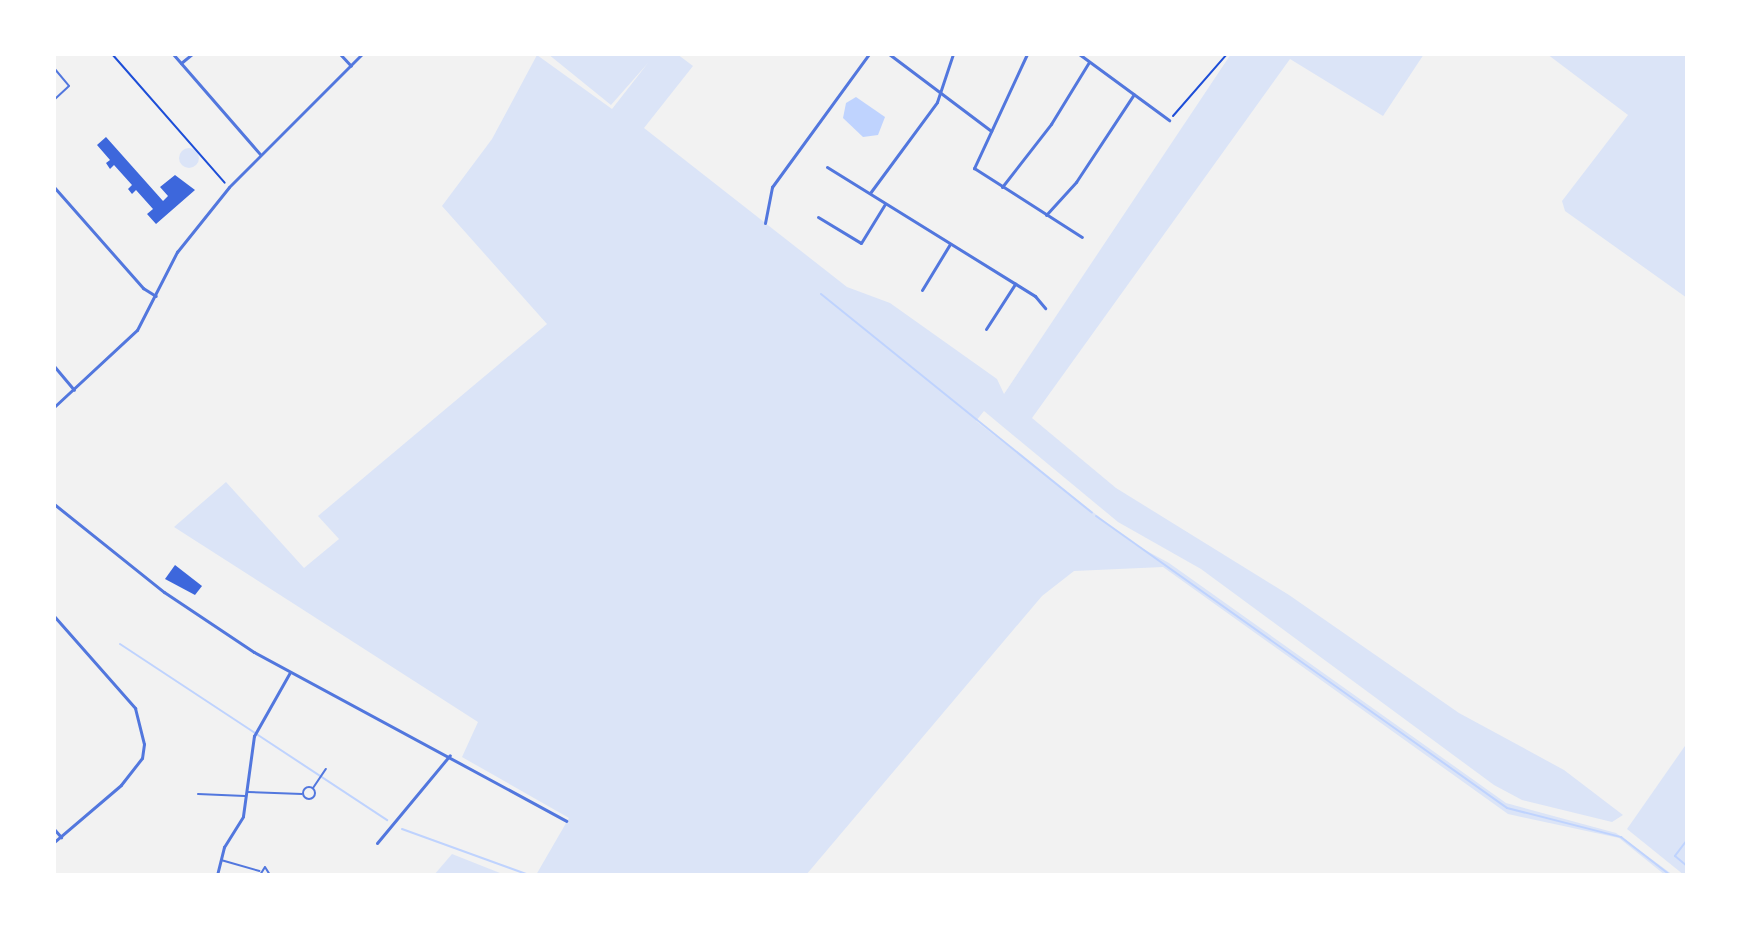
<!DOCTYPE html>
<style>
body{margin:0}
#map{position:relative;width:1741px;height:929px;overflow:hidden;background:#f2f2f2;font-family:Rubik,sans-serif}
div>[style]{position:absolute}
.green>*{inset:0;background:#dbe4f7}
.round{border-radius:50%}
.water>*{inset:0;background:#bfd3fe}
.stream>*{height:2px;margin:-1px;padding:0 1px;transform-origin:1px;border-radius:1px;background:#bfd3fe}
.building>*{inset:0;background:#3d67dc}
.path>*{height:2px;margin:-1px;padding:0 1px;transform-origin:1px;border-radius:1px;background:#1d4ed8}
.service>*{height:2px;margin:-1px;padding:0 1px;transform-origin:1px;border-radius:1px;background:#5277de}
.service>.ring{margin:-1px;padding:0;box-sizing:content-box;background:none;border:2px solid #5277de;border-radius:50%}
.minor>*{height:3px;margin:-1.5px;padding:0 1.5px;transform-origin:1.5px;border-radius:1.5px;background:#5277de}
span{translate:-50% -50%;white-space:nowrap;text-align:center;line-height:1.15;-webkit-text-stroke:6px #fff;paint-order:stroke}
.frame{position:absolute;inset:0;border:56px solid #fff;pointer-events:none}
</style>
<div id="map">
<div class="green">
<i style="clip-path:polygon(548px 54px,677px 54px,693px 66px,644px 128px,847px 287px,890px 303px,997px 379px,1004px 394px,1231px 54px,1424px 54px,1383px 116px,1290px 59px,1032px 418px,1116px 488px,1289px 595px,1459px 713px,1564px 770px,1623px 815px,1612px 822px,1522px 800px,1494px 785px,1201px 569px,1118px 522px,984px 411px,976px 421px,1134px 544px,1169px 563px,1506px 803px,1616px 833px,1673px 875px,1665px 875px,1619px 838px,1508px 814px,1163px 567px,1074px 571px,1042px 596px,806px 875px,536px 875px,569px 818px,462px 757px,478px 722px,174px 527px,226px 482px,304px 568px,339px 539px,318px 516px,547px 324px,442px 206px,492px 139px,537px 55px,612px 109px,648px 63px,611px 105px)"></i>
<i style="clip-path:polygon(1547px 54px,1687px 54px,1687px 298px,1565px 211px,1562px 201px,1628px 115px)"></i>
<i class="round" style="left:179px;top:148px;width:20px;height:20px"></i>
<i style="clip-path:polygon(1687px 743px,1687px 875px,1684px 875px,1627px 829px)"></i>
<i style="clip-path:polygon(452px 854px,505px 875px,434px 875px)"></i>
</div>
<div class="water">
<i style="clip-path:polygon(856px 97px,885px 117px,878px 135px,863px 137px,843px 118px,846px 103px)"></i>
</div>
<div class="stream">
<i style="left:821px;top:294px;width:348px;rotate:38.9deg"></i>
<i style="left:1096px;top:516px;width:504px;rotate:35.39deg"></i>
<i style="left:1507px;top:808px;width:118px;rotate:14.3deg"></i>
<i style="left:1621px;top:837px;width:62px;rotate:37.8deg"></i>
<i style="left:120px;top:644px;width:320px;rotate:33.4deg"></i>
<i style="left:402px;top:829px;width:135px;rotate:19.9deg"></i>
<i style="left:1687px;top:840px;width:20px;rotate:127deg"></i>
<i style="left:1675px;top:856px;width:16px;rotate:40deg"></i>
</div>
<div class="building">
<i style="clip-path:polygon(106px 137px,163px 201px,168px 196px,160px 187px,175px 175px,195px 190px,156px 224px,147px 214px,153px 209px,136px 190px,132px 194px,128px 189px,132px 185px,114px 165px,110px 169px,106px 163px,110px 160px,97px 145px)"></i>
<i style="clip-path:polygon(175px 565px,202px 586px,195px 595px,165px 579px)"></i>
</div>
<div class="path">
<i style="left:112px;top:54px;width:171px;rotate:48.8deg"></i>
<i style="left:1173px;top:116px;width:82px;rotate:-48.9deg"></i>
</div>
<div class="service">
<i style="left:54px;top:68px;width:23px;rotate:50deg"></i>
<i style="left:69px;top:86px;width:21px;rotate:137deg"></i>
<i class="ring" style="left:303px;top:787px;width:10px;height:10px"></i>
<i style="left:313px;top:788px;width:23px;rotate:-56deg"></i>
<i style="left:248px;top:792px;width:54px;rotate:2.1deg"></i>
<i style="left:198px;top:794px;width:47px;rotate:2.4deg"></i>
<i style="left:221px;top:860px;width:40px;rotate:16deg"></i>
<i style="left:260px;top:875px;width:9px;rotate:-58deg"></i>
<i style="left:265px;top:867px;width:9px;rotate:58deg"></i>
</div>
<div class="minor">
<i style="left:173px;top:54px;width:133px;rotate:49deg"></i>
<i style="left:340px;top:54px;width:16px;rotate:47deg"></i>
<i style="left:889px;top:54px;width:128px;rotate:37deg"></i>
<i style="left:1027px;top:54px;width:126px;rotate:114.9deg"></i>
<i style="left:974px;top:168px;width:128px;rotate:32.6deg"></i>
<i style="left:1079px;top:54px;width:112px;rotate:36.3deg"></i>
<i style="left:181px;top:63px;width:14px;rotate:-39deg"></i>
<i style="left:827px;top:167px;width:245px;rotate:31.8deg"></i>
<i style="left:1035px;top:296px;width:16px;rotate:50deg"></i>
<i style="left:54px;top:187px;width:135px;rotate:48.6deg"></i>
<i style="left:143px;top:288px;width:15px;rotate:32deg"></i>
<i style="left:1002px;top:187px;width:80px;rotate:-52.1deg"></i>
<i style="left:1051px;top:124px;width:73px;rotate:-58.5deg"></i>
<i style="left:870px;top:193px;width:113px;rotate:-53.6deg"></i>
<i style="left:937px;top:102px;width:51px;rotate:-71.6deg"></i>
<i style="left:1046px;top:215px;width:45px;rotate:-47.7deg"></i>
<i style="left:1076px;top:182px;width:105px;rotate:-56.6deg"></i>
<i style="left:818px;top:217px;width:50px;rotate:31.2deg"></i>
<i style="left:861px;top:243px;width:46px;rotate:-58.4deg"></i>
<i style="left:765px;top:223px;width:37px;rotate:-79deg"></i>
<i style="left:772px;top:187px;width:165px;rotate:-53.9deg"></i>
<i style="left:922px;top:290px;width:54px;rotate:-58.7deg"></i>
<i style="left:986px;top:329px;width:54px;rotate:-57.2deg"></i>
<i style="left:54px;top:366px;width:31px;rotate:50deg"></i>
<i style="left:54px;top:407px;width:113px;rotate:-42.9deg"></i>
<i style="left:137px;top:330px;width:88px;rotate:-62.9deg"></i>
<i style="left:177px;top:252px;width:83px;rotate:-51.3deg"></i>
<i style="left:229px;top:187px;width:188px;rotate:-45deg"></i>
<i style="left:54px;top:504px;width:141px;rotate:38.7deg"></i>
<i style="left:164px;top:592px;width:108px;rotate:33.7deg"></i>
<i style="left:254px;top:652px;width:355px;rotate:28.4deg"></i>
<i style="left:54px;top:616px;width:123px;rotate:48.6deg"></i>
<i style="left:135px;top:708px;width:37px;rotate:76deg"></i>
<i style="left:144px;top:744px;width:14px;rotate:98deg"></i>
<i style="left:142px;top:758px;width:34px;rotate:128deg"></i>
<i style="left:121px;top:785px;width:88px;rotate:139.6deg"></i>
<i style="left:54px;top:829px;width:11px;rotate:49deg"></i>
<i style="left:377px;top:843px;width:114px;rotate:-50.3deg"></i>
<i style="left:217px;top:875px;width:29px;rotate:-76deg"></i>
<i style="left:224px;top:847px;width:36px;rotate:-58deg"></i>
<i style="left:243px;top:816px;width:81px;rotate:-82.2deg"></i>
<i style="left:254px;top:736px;width:73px;rotate:-60.6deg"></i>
</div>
<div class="frame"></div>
</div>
